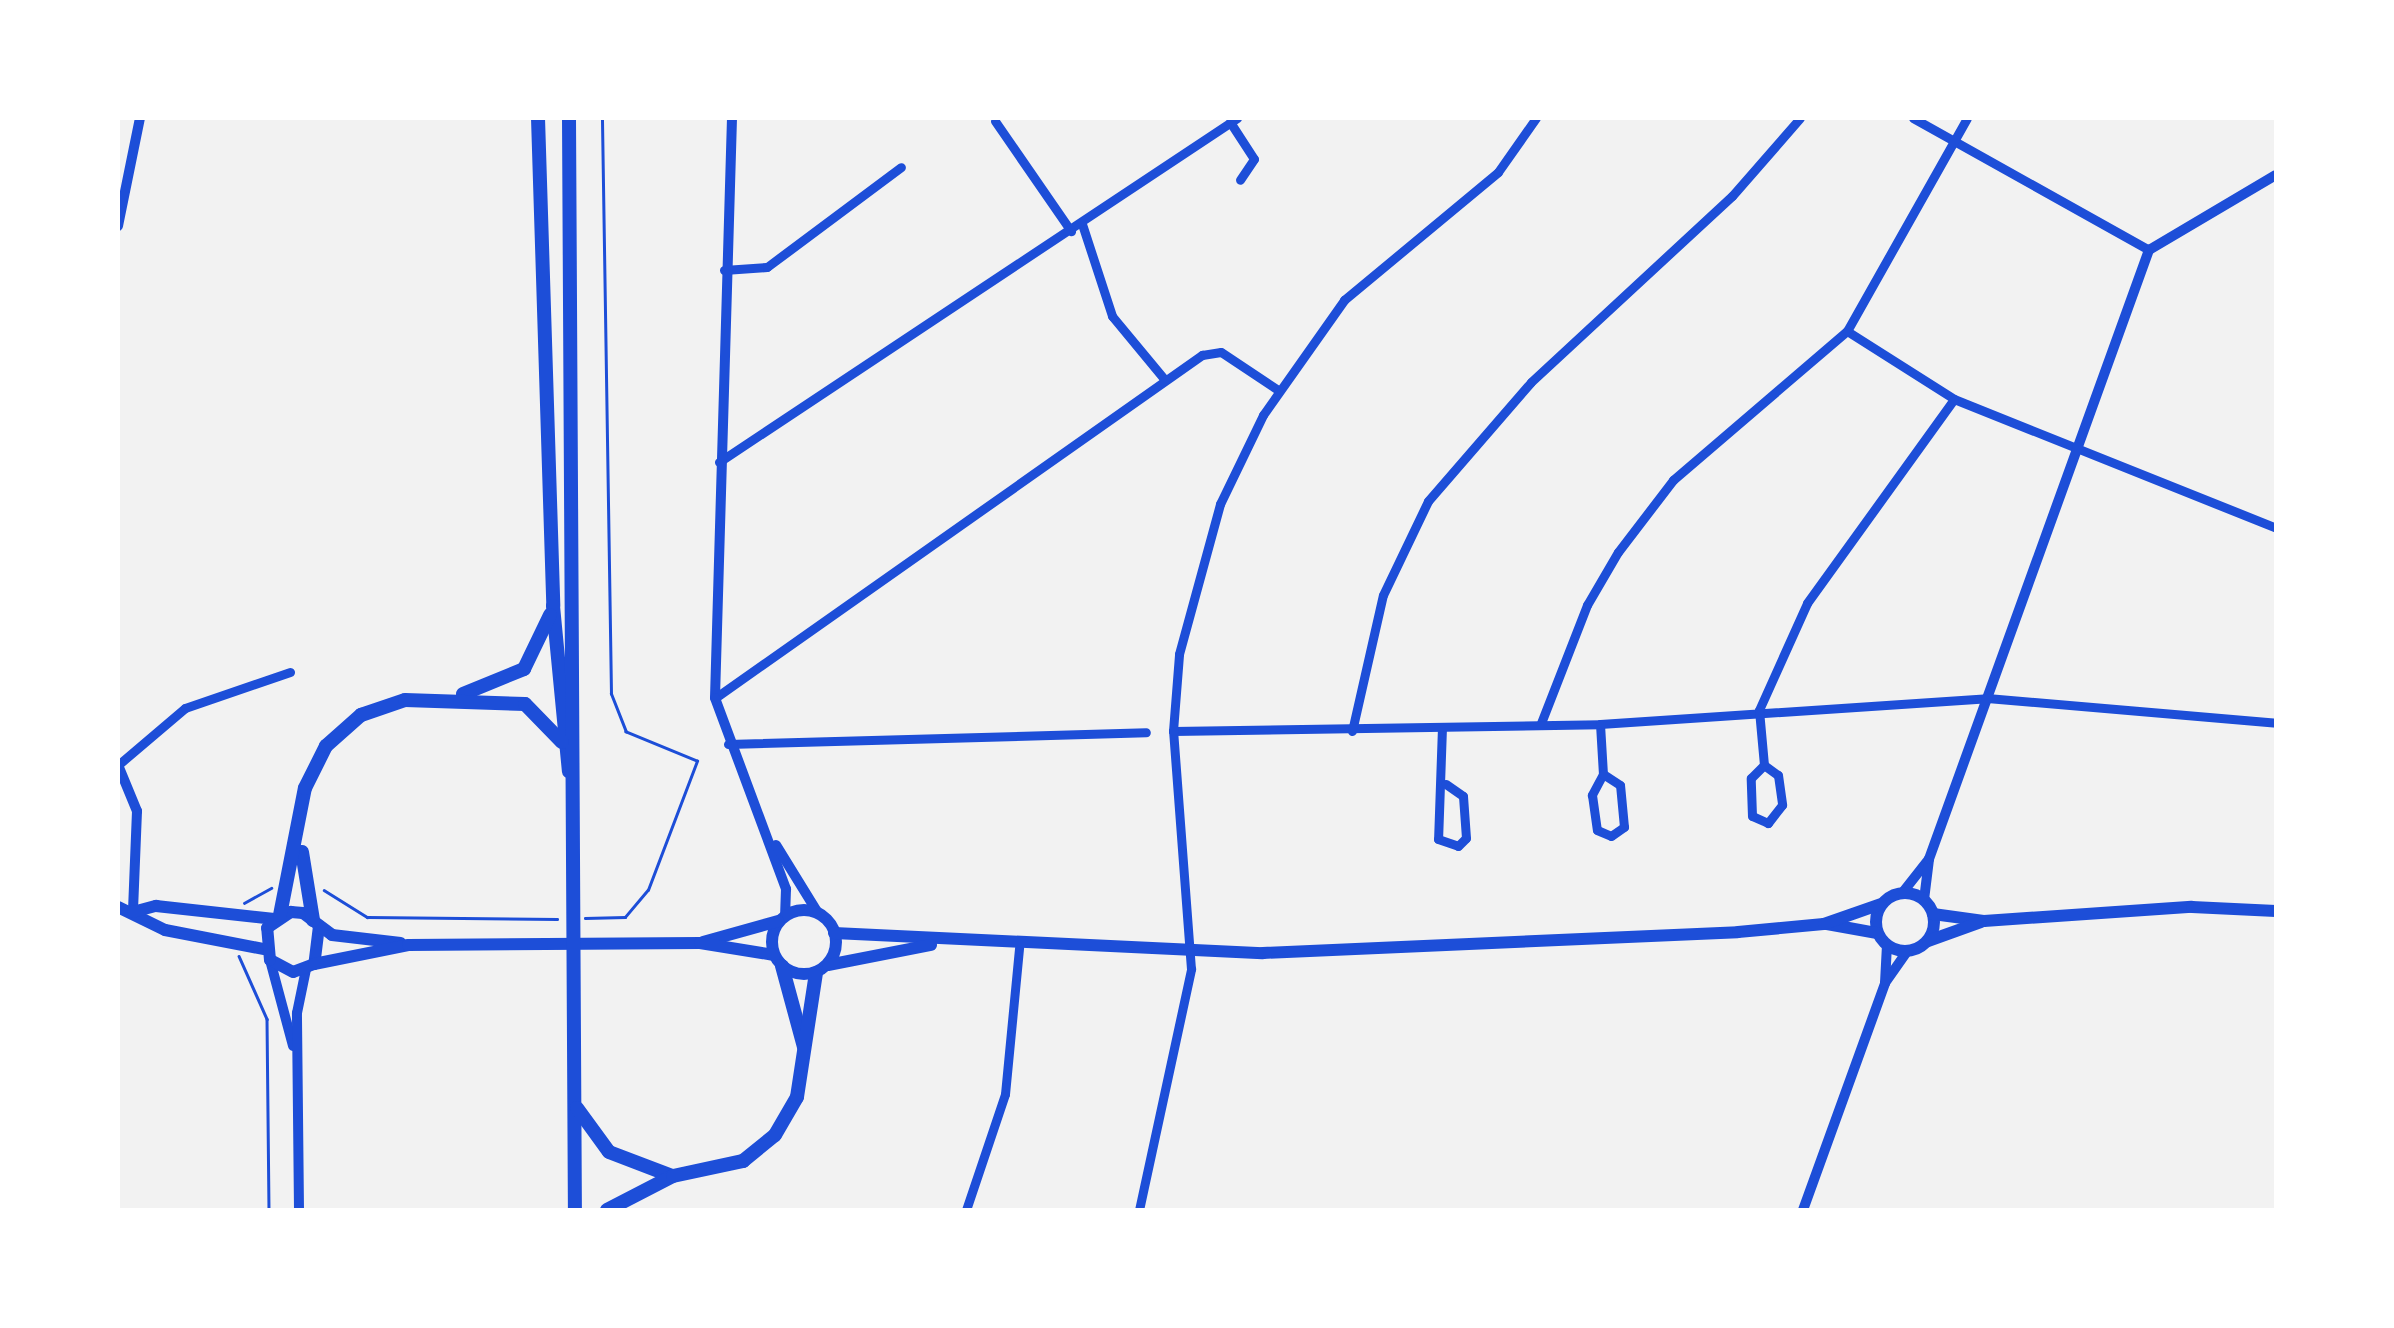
<!DOCTYPE html>
<style>
body{margin:0}
#map{position:relative;width:2394px;height:1328px;overflow:hidden;background:#f2f2f2;font-family:"Alegreya Sans",sans-serif}
div>[style]{position:absolute}
.path>*{height:2.5px;margin:-1.25px;padding:0 1.25px;transform-origin:1.25px;border-radius:1.25px;background:#1d4ed8}
.minor>*{height:9px;margin:-4.5px;padding:0 4.5px;transform-origin:4.5px;border-radius:4.5px;background:#1d4ed8}
.tertiary>*{height:10px;margin:-5px;padding:0 5px;transform-origin:5px;border-radius:5px;background:#1d4ed8}
.secondary>*{height:12px;margin:-6px;padding:0 6px;transform-origin:6px;border-radius:6px;background:#1d4ed8}
.secondary>.ring{margin:-6px;padding:0;box-sizing:content-box;background:none;border:12px solid #1d4ed8;border-radius:50%}
.trunk>*{height:14px;margin:-7px;padding:0 7px;transform-origin:7px;border-radius:7px;background:#1d4ed8}
span{translate:-50% -50%;white-space:nowrap;text-align:center;line-height:1.15;-webkit-text-stroke:8px #fff;paint-order:stroke}
.frame{position:absolute;inset:0;border:120px solid #fff;pointer-events:none}
</style>
<div id="map">
<div class="path">
<i style="left:324px;top:890px;width:51px;rotate:32.1deg"></i>
<i style="left:367px;top:917px;width:190px;rotate:0.6deg"></i>
<i style="left:244px;top:903px;width:31px;rotate:-29deg"></i>
<i style="left:585px;top:918px;width:40px;rotate:-1.4deg"></i>
<i style="left:625px;top:917px;width:35px;rotate:-50deg"></i>
<i style="left:648px;top:890px;width:138px;rotate:-69.2deg"></i>
<i style="left:697px;top:761px;width:77px;rotate:-157.8deg"></i>
<i style="left:626px;top:732px;width:41px;rotate:-111.5deg"></i>
<i style="left:611px;top:694px;width:576px;rotate:-90.9deg"></i>
<i style="left:239px;top:956px;width:69px;rotate:66deg"></i>
<i style="left:267px;top:1019px;width:191px;rotate:89.4deg"></i>
</div>
<div class="minor">
<i style="left:1913px;top:118px;width:270px;rotate:29.2deg"></i>
<i style="left:995px;top:121px;width:134px;rotate:55.4deg"></i>
<i style="left:1230px;top:122px;width:44px;rotate:57deg"></i>
<i style="left:1254px;top:159px;width:25px;rotate:124deg"></i>
<i style="left:1082px;top:224px;width:97px;rotate:71.9deg"></i>
<i style="left:1112px;top:316px;width:83px;rotate:50.4deg"></i>
<i style="left:724px;top:270px;width:43px;rotate:-4deg"></i>
<i style="left:767px;top:267px;width:167px;rotate:-36.7deg"></i>
<i style="left:1847px;top:331px;width:127px;rotate:32.4deg"></i>
<i style="left:1954px;top:399px;width:347px;rotate:21.8deg"></i>
<i style="left:719px;top:462px;width:622px;rotate:-33.59deg"></i>
<i style="left:715px;top:698px;width:596px;rotate:-35.16deg"></i>
<i style="left:1202px;top:355px;width:19px;rotate:-9deg"></i>
<i style="left:1221px;top:352px;width:69px;rotate:33.7deg"></i>
<i style="left:1541px;top:723px;width:127px;rotate:-68.7deg"></i>
<i style="left:1587px;top:605px;width:61px;rotate:-59.7deg"></i>
<i style="left:1618px;top:552px;width:91px;rotate:-52.6deg"></i>
<i style="left:1673px;top:480px;width:229px;rotate:-40.6deg"></i>
<i style="left:1847px;top:331px;width:244px;rotate:-60.6deg"></i>
<i style="left:1600px;top:724px;width:50px;rotate:86.6deg"></i>
<i style="left:1603px;top:774px;width:24px;rotate:118deg"></i>
<i style="left:1592px;top:795px;width:35px;rotate:82deg"></i>
<i style="left:1597px;top:830px;width:15px;rotate:23deg"></i>
<i style="left:1611px;top:836px;width:16px;rotate:-35deg"></i>
<i style="left:1624px;top:827px;width:42px;rotate:-95.4deg"></i>
<i style="left:1620px;top:785px;width:20px;rotate:-147deg"></i>
<i style="left:1442px;top:727px;width:112px;rotate:92deg"></i>
<i style="left:1438px;top:839px;width:21px;rotate:19deg"></i>
<i style="left:1458px;top:846px;width:11px;rotate:-45deg"></i>
<i style="left:1466px;top:838px;width:42px;rotate:-94.1deg"></i>
<i style="left:1463px;top:796px;width:21px;rotate:-145deg"></i>
<i style="left:1173px;top:731px;width:427px;rotate:-0.9deg"></i>
<i style="left:1600px;top:724px;width:388px;rotate:-3.8deg"></i>
<i style="left:1987px;top:698px;width:290px;rotate:4.9deg"></i>
<i style="left:1352px;top:731px;width:139px;rotate:-77.2deg"></i>
<i style="left:1383px;top:595px;width:104px;rotate:-64.4deg"></i>
<i style="left:1428px;top:501px;width:157px;rotate:-49.1deg"></i>
<i style="left:1531px;top:382px;width:274px;rotate:-42.8deg"></i>
<i style="left:1732px;top:196px;width:103px;rotate:-48.9deg"></i>
<i style="left:728px;top:744px;width:418px;rotate:-1.6deg"></i>
<i style="left:118px;top:765px;width:88px;rotate:-40.4deg"></i>
<i style="left:185px;top:708px;width:111px;rotate:-18.9deg"></i>
<i style="left:1764px;top:765px;width:17px;rotate:36deg"></i>
<i style="left:1778px;top:775px;width:30px;rotate:82deg"></i>
<i style="left:1782px;top:805px;width:23px;rotate:128deg"></i>
<i style="left:1768px;top:823px;width:17px;rotate:-156deg"></i>
<i style="left:1752px;top:816px;width:38px;rotate:-92deg"></i>
<i style="left:1751px;top:778px;width:18px;rotate:-45deg"></i>
<i style="left:1764px;top:765px;width:55px;rotate:-95.2deg"></i>
<i style="left:1759px;top:710px;width:117px;rotate:-65.8deg"></i>
<i style="left:1807px;top:603px;width:251px;rotate:-54.2deg"></i>
<i style="left:966px;top:1210px;width:122px;rotate:-71.4deg"></i>
<i style="left:1005px;top:1094px;width:147px;rotate:-84.5deg"></i>
<i style="left:1139px;top:1210px;width:247px;rotate:-77.8deg"></i>
<i style="left:1191px;top:969px;width:239px;rotate:-94.3deg"></i>
<i style="left:1173px;top:731px;width:77px;rotate:-85.5deg"></i>
<i style="left:1179px;top:654px;width:156px;rotate:-74.7deg"></i>
<i style="left:1220px;top:504px;width:99px;rotate:-64.2deg"></i>
<i style="left:1263px;top:415px;width:141px;rotate:-54.8deg"></i>
<i style="left:1344px;top:300px;width:200px;rotate:-39.7deg"></i>
<i style="left:1498px;top:172px;width:66px;rotate:-54.9deg"></i>
</div>
<div class="tertiary">
<i style="left:732px;top:118px;width:580px;rotate:91.68deg"></i>
<i style="left:715px;top:698px;width:204px;rotate:69.6deg"></i>
<i style="left:786px;top:889px;width:25px;rotate:92deg"></i>
<i style="left:118px;top:226px;width:110px;rotate:-78.5deg"></i>
<i style="left:118px;top:765px;width:50px;rotate:67.6deg"></i>
<i style="left:137px;top:811px;width:101px;rotate:92.3deg"></i>
<i style="left:776px;top:845px;width:80px;rotate:58.3deg"></i>
<i style="left:1903px;top:892px;width:42px;rotate:-51.8deg"></i>
<i style="left:1924px;top:900px;width:41px;rotate:-83deg"></i>
<i style="left:1929px;top:859px;width:648px;rotate:-70.14deg"></i>
<i style="left:2149px;top:250px;width:147px;rotate:-30.6deg"></i>
<i style="left:270px;top:960px;width:89px;rotate:75deg"></i>
<i style="left:1885px;top:983px;width:38px;rotate:-55deg"></i>
<i style="left:299px;top:1210px;width:197px;rotate:-90.6deg"></i>
<i style="left:297px;top:1013px;width:45px;rotate:-78.4deg"></i>
<i style="left:1803px;top:1210px;width:241px;rotate:-70.1deg"></i>
<i style="left:1885px;top:983px;width:37px;rotate:-87deg"></i>
</div>
<div class="secondary">
<i class="ring" style="left:1876px;top:893px;width:46px;height:46px"></i>
<i style="left:118px;top:907px;width:52px;rotate:26.1deg"></i>
<i style="left:165px;top:930px;width:101px;rotate:10.9deg"></i>
<i class="ring" style="left:772px;top:910px;width:52px;height:52px"></i>
<i style="left:133px;top:912px;width:24px;rotate:-15deg"></i>
<i style="left:156px;top:906px;width:119px;rotate:6.3deg"></i>
<i style="left:1933px;top:914px;width:51px;rotate:7.8deg"></i>
<i style="left:1984px;top:921px;width:208px;rotate:-3.9deg"></i>
<i style="left:2192px;top:907px;width:84px;rotate:2.7deg"></i>
<i style="left:1827px;top:924px;width:51px;rotate:10.2deg"></i>
<i style="left:319px;top:926px;width:38px;rotate:97deg"></i>
<i style="left:314px;top:964px;width:22px;rotate:159deg"></i>
<i style="left:293px;top:972px;width:26px;rotate:-152deg"></i>
<i style="left:270px;top:960px;width:32px;rotate:-95deg"></i>
<i style="left:267px;top:928px;width:29px;rotate:-34deg"></i>
<i style="left:291px;top:912px;width:12px;rotate:5deg"></i>
<i style="left:303px;top:913px;width:36px;rotate:37deg"></i>
<i style="left:332px;top:935px;width:69px;rotate:6.6deg"></i>
<i style="left:834px;top:933px;width:429px;rotate:2.7deg"></i>
<i style="left:1263px;top:953px;width:475px;rotate:-2.5deg"></i>
<i style="left:1738px;top:932px;width:86px;rotate:-5.3deg"></i>
<i style="left:1824px;top:924px;width:60px;rotate:-19.3deg"></i>
<i style="left:1928px;top:941px;width:56px;rotate:-19.7deg"></i>
<i style="left:703px;top:942px;width:78px;rotate:-15.6deg"></i>
<i style="left:314px;top:964px;width:96px;rotate:-11.4deg"></i>
<i style="left:408px;top:945px;width:292px;rotate:-0.4deg"></i>
<i style="left:700px;top:943px;width:75px;rotate:9.2deg"></i>
<i style="left:828px;top:965px;width:105px;rotate:-11deg"></i>
</div>
<div class="trunk">
<i style="left:538px;top:118px;width:488px;rotate:88.2deg"></i>
<i style="left:553px;top:606px;width:166px;rotate:84.5deg"></i>
<i style="left:569px;top:118px;width:1092px;rotate:89.69deg"></i>
<i style="left:463px;top:694px;width:66px;rotate:-22.3deg"></i>
<i style="left:524px;top:669px;width:60px;rotate:-64.3deg"></i>
<i style="left:302px;top:852px;width:69px;rotate:80.8deg"></i>
<i style="left:280px;top:915px;width:129px;rotate:-78.9deg"></i>
<i style="left:305px;top:788px;width:47px;rotate:-63.4deg"></i>
<i style="left:326px;top:746px;width:47px;rotate:-41.5deg"></i>
<i style="left:361px;top:715px;width:46px;rotate:-18.8deg"></i>
<i style="left:405px;top:700px;width:120px;rotate:1.9deg"></i>
<i style="left:525px;top:704px;width:53px;rotate:45.8deg"></i>
<i style="left:782px;top:966px;width:84px;rotate:74.8deg"></i>
<i style="left:577px;top:1108px;width:54px;rotate:54deg"></i>
<i style="left:609px;top:1152px;width:67px;rotate:20.9deg"></i>
<i style="left:607px;top:1210px;width:74px;rotate:-27.3deg"></i>
<i style="left:673px;top:1176px;width:72px;rotate:-12.1deg"></i>
<i style="left:743px;top:1161px;width:41px;rotate:-39.1deg"></i>
<i style="left:775px;top:1135px;width:44px;rotate:-59.9deg"></i>
<i style="left:797px;top:1097px;width:125px;rotate:-81.3deg"></i>
</div>
<div class="frame"></div>
</div>
